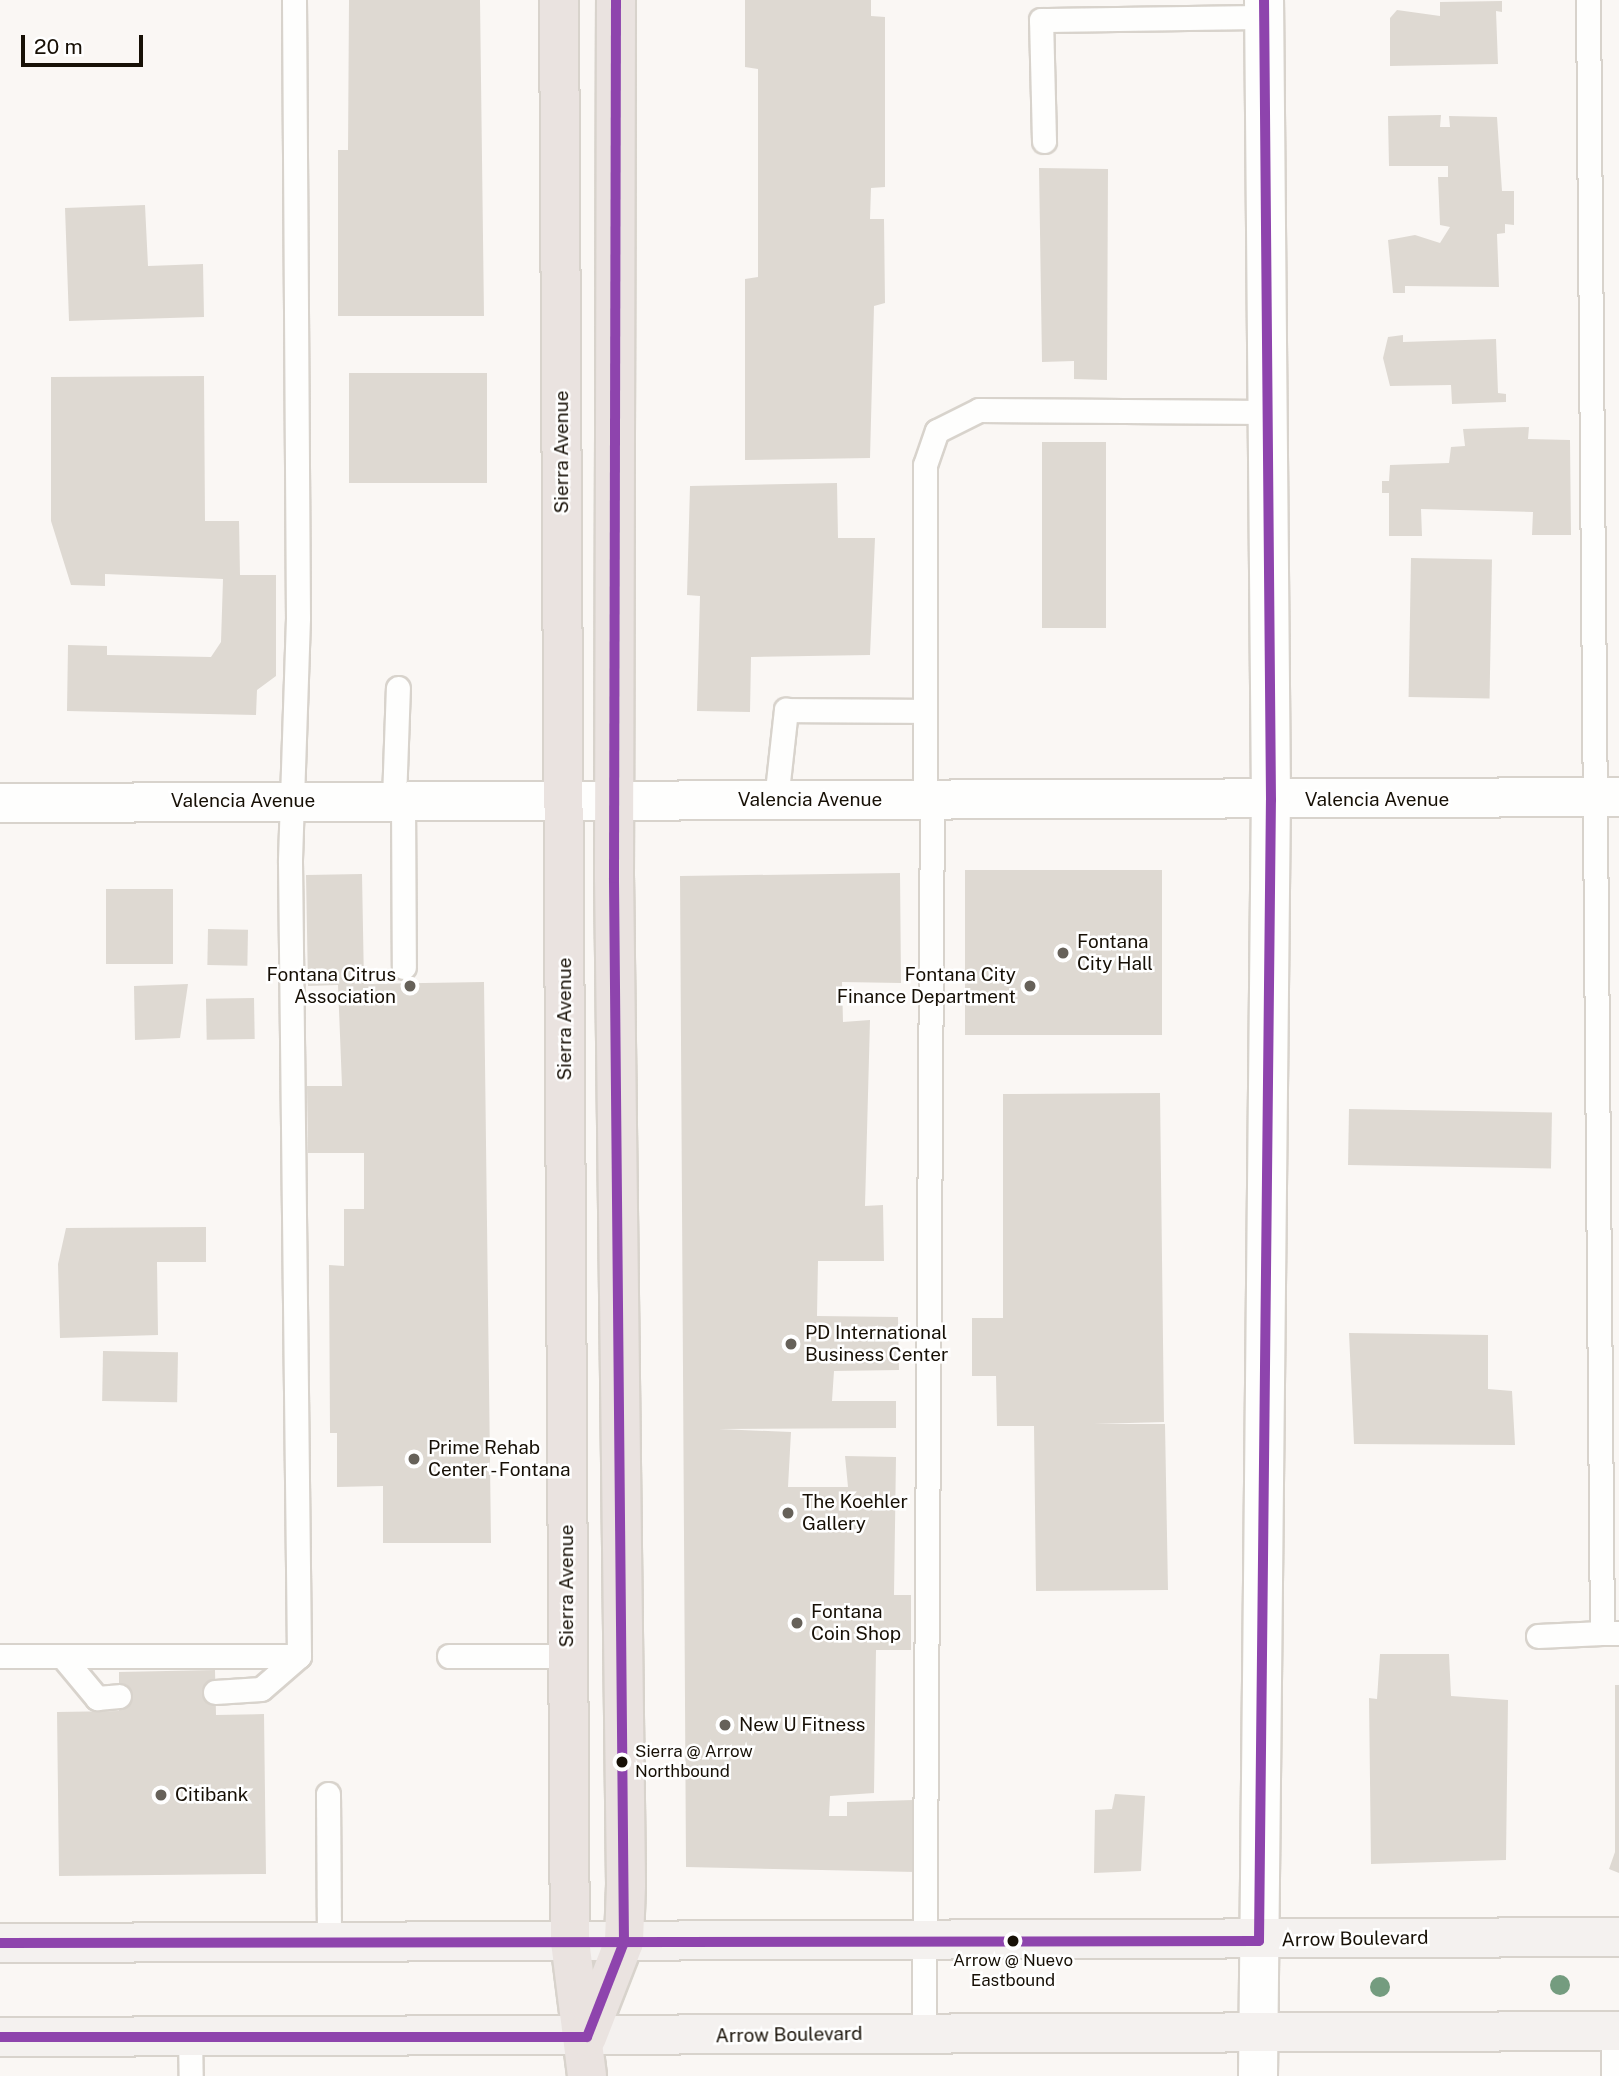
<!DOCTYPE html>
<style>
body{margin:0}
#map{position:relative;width:1619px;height:2076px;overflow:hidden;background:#faf7f4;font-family:"Public Sans",sans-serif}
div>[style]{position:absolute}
.building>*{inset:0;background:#ded9d2;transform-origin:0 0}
.roads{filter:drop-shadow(2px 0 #d8d3cc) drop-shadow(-2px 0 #d8d3cc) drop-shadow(0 2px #d8d3cc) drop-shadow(0 -2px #d8d3cc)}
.lane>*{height:23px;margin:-11.5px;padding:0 11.5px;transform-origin:11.5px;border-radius:11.5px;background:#fefefd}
.street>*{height:38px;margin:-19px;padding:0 19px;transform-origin:19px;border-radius:19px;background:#fefefd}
.secondary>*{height:38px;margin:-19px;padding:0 19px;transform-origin:19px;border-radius:19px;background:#f4f1ef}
.primary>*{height:38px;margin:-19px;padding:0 19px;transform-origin:19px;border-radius:19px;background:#eae3e0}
.bus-1>*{height:10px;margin:-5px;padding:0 5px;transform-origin:5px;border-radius:5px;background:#8e44ad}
.trees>*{width:20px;height:20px;margin:-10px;border-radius:50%;background:#749c7f}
.dots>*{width:19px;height:19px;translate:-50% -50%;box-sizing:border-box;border:4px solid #fff;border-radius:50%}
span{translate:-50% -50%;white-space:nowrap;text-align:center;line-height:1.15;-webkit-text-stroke:5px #fff;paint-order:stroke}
.bus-label{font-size:17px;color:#171006}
.left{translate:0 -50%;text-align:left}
.street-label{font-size:19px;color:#171006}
.poi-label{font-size:19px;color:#171006}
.right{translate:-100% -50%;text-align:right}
.scale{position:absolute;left:21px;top:35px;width:122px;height:32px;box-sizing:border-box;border:4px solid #171006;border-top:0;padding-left:9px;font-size:21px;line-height:24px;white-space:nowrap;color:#171006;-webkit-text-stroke:5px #fff;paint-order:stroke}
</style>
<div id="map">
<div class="building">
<i style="clip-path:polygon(349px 0,480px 0,484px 316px,338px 316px,338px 150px,348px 150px)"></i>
<i style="clip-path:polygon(745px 0,871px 0,871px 16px,885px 17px,885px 187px,871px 188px,870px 219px,884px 219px,885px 303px,874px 306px,870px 458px,745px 460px,745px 279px,758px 277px,758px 69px,745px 67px)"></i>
<i style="clip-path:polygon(1502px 1px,1502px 12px,1496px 11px,1498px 64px,1390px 66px,1390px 18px,1397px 10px,1440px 16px,1440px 2px)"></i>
<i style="clip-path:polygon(1441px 115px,1440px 127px,1450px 127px,1449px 116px,1497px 117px,1502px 191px,1514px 191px,1514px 225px,1505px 224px,1505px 233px,1497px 234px,1499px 287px,1405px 286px,1405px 293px,1393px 293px,1388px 240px,1415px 235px,1440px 243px,1450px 227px,1440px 225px,1438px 177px,1448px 177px,1448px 166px,1389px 166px,1388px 116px)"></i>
<i style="clip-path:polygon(1039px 168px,1108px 169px,1107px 380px,1074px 379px,1074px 361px,1042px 362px)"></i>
<i style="clip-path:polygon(145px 205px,148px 266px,203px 264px,204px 317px,69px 321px,65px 208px)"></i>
<i style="clip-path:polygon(1403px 335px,1403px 342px,1496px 339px,1498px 393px,1506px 394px,1506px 402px,1452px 404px,1451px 385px,1390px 386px,1383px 358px,1388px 337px)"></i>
<i style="left:349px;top:373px;width:138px;height:110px"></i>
<i style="clip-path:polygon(204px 376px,205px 521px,239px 521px,240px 575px,276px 575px,276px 676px,257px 690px,256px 715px,67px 711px,68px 645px,107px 646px,107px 655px,211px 657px,221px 642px,223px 579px,105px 574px,105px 586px,71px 585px,51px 521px,51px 377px)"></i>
<i style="clip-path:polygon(1529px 427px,1528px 439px,1570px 440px,1571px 535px,1532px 535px,1533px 512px,1421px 509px,1422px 536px,1389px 536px,1389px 493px,1382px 493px,1382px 481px,1389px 481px,1390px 465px,1449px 463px,1451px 447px,1465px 446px,1463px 429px)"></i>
<i style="left:1042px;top:442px;width:64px;height:186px"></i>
<i style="clip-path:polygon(837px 483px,838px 538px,875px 538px,870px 655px,751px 657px,750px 712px,697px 711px,700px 596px,687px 595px,690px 486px)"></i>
<i style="left:1411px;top:558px;width:81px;height:139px;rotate:1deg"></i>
<i style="left:965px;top:870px;width:197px;height:165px"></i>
<i style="clip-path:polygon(900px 873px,901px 983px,842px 982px,843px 1022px,870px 1020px,865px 1206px,883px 1205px,884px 1261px,818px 1261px,817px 1316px,898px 1317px,899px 1370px,834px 1371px,832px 1401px,896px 1401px,896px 1428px,719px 1429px,791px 1432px,788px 1487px,848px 1487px,845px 1456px,896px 1457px,894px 1595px,911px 1595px,911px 1650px,876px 1650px,874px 1793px,830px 1796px,829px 1816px,847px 1816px,847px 1802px,914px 1800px,916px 1872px,686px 1867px,680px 876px)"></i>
<i style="clip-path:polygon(362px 874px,364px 984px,484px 982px,491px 1543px,383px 1543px,383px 1486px,337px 1487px,337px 1433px,330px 1433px,329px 1265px,344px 1266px,344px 1209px,364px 1209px,364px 1153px,308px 1153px,307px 1086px,342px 1086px,338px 985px,308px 986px,306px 875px)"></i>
<i style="left:106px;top:889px;width:67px;height:75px"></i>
<i style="left:208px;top:929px;width:40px;height:36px;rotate:1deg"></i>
<i style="clip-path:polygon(188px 984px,180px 1038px,135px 1040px,134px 986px)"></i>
<i style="left:254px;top:998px;width:41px;height:48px;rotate:89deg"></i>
<i style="clip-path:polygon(1160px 1093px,1164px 1422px,1094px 1424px,1165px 1424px,1168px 1590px,1036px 1591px,1034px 1426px,997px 1426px,996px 1376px,972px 1376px,972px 1318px,1003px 1318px,1003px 1094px)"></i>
<i style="left:1349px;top:1109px;width:203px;height:56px;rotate:1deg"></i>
<i style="clip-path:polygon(206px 1227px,206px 1262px,157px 1262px,158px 1335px,60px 1338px,58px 1264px,66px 1228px)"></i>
<i style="clip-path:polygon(1349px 1333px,1488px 1335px,1488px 1389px,1512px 1391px,1515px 1445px,1354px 1444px)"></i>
<i style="left:103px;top:1351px;width:75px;height:50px;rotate:1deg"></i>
<i style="clip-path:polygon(1380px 1654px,1449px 1654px,1451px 1696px,1508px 1700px,1506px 1860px,1371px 1864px,1369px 1698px,1377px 1699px)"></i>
<i style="clip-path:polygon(215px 1670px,216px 1715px,264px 1714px,266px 1874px,59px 1876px,57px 1712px,119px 1711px,119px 1672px)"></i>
<i style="clip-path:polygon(1615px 1685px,1619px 1685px,1619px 1873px,1609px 1869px,1615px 1852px)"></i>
<i style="clip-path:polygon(1115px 1794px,1145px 1796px,1141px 1871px,1094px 1873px,1095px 1810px,1112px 1809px)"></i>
</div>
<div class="roads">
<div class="lane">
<i style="left:294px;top:0;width:618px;rotate:89.63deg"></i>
<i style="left:298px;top:618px;width:244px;rotate:91.9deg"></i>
<i style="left:290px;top:862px;width:794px;rotate:89.35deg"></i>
<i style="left:1588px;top:0;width:1633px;rotate:89.51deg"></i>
<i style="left:1602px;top:1633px;width:17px"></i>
<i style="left:1044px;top:141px;width:121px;rotate:-91.4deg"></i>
<i style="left:1041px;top:20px;width:223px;rotate:-0.8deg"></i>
<i style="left:394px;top:800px;width:112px;rotate:-88deg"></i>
<i style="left:403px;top:800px;width:167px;rotate:89.7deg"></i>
<i style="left:776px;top:800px;width:91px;rotate:-83.7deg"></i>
<i style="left:786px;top:710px;width:139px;rotate:0.4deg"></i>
<i style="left:925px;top:800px;width:335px;rotate:-90deg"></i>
<i style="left:925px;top:465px;width:36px;rotate:-71deg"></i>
<i style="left:937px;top:431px;width:47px;rotate:-26.6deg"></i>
<i style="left:979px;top:410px;width:289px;rotate:0.4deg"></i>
<i style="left:1538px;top:1636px;width:64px;rotate:-2.7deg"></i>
<i style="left:0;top:1656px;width:299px"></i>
<i style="left:62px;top:1656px;width:55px;rotate:50.2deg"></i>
<i style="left:97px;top:1698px;width:22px;rotate:-5deg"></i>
<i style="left:449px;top:1656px;width:119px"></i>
<i style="left:215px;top:1692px;width:46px;rotate:-3.7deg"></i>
<i style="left:261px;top:1689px;width:50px;rotate:-41deg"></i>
<i style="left:328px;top:1794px;width:148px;rotate:89.6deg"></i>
<i style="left:1613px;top:2031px;width:45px;rotate:90deg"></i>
<i style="left:924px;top:2033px;width:1233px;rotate:-89.63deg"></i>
<i style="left:190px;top:2037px;width:39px;rotate:89deg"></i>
</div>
<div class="street">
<i style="left:0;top:803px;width:1619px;rotate:-0.21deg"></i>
<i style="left:1258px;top:2076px;width:1276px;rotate:-89.42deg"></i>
<i style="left:1271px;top:800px;width:800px;rotate:-90.5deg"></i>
</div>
<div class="secondary">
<i style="left:0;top:1943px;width:1619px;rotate:-0.21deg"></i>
<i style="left:0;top:2037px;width:1619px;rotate:-0.21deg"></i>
</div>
<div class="primary">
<i style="left:559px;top:0;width:1941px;rotate:89.68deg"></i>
<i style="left:570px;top:1941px;width:136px;rotate:82.8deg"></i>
<i style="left:587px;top:2037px;width:102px;rotate:-68.7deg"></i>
<i style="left:624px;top:1942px;width:58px;rotate:-88deg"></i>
<i style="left:626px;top:1884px;width:1006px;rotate:-90.68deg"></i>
<i style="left:614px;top:878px;width:878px;rotate:-89.87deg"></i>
</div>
</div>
<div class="bus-1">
<i style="left:0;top:1943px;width:1259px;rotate:-0.09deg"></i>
<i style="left:1259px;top:1941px;width:1141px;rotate:-89.4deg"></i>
<i style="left:1271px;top:800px;width:800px;rotate:-90.5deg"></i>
<i style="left:0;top:2037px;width:587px"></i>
<i style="left:587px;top:2037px;width:102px;rotate:-68.7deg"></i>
<i style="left:624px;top:1942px;width:1064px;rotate:-90.54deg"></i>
<i style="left:614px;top:878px;width:878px;rotate:-89.87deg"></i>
</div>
<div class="trees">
<i style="left:1560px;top:1985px"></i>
<i style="left:1380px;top:1987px"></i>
</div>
<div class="dots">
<i style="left:1063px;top:953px;background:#666159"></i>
<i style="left:410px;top:986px;background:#666159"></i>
<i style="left:1030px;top:986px;background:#666159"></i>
<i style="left:791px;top:1344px;background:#666159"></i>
<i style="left:414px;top:1459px;background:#666159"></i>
<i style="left:788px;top:1513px;background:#666159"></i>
<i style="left:797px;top:1623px;background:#666159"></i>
<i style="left:725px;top:1725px;background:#666159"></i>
<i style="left:622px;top:1762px;background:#171006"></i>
<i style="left:161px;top:1795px;background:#666159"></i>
<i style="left:1013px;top:1941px;background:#171006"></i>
</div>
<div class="bus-label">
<span class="left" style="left:635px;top:1762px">Sierra @ Arrow<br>Northbound</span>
<span style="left:1013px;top:1971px">Arrow @ Nuevo<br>Eastbound</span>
</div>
<div class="street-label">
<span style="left:562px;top:452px;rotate:-90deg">Sierra Avenue</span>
<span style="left:810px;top:800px">Valencia Avenue</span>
<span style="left:1377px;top:800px">Valencia Avenue</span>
<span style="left:243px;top:801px">Valencia Avenue</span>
<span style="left:565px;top:1019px;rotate:-90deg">Sierra Avenue</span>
<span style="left:567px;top:1586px;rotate:-90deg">Sierra Avenue</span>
<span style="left:1355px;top:1939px;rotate:-1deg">Arrow Boulevard</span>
<span style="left:789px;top:2035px;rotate:-1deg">Arrow Boulevard</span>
</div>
<div class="poi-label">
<span class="left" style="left:1077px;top:953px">Fontana<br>City Hall</span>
<span class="right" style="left:396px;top:986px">Fontana Citrus<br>Association</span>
<span class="right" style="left:1016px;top:986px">Fontana City<br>Finance Department</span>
<span class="left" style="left:805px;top:1344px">PD International<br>Business Center</span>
<span class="left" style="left:428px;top:1459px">Prime Rehab<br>Center - Fontana</span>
<span class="left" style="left:802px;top:1513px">The Koehler<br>Gallery</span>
<span class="left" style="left:811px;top:1623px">Fontana<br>Coin Shop</span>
<span class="left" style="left:739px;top:1725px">New U Fitness</span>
<span class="left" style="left:175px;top:1795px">Citibank</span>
</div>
<div class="scale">20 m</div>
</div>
